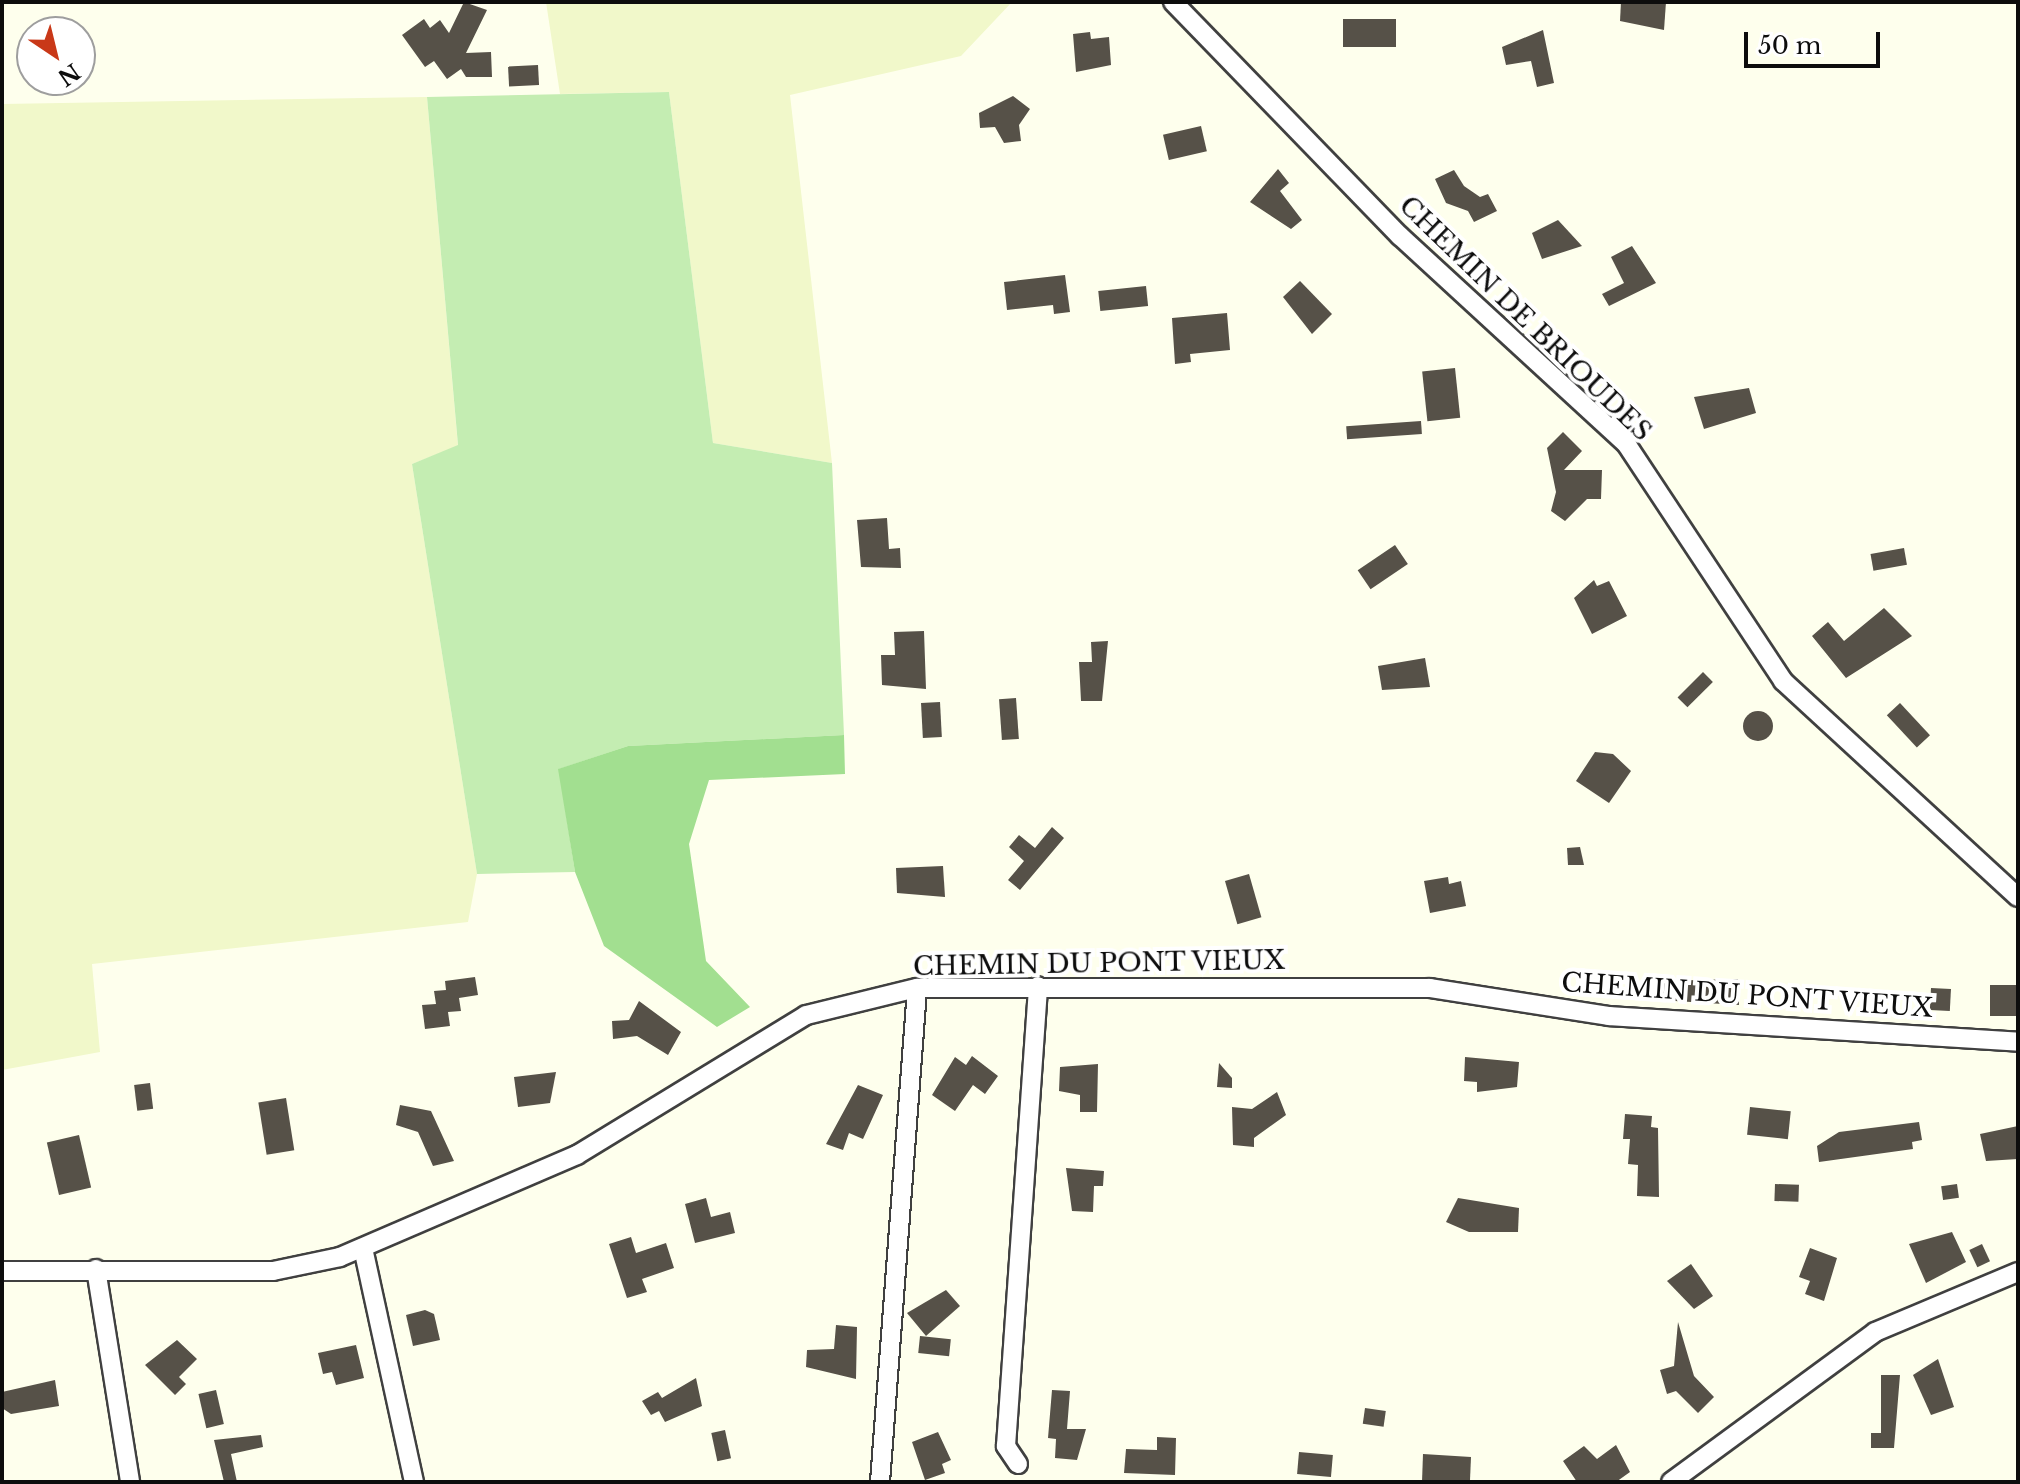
<!DOCTYPE html>
<style>
body{margin:0}
#map{position:relative;width:2020px;height:1484px;overflow:hidden;background:#feffed;font-family:"Libre Baskerville",serif}
div>[style]{position:absolute}
.farmland>*{inset:0;background:#f1f8ca}
.green>*{inset:0;background:#c4edb2}
.forest>*{inset:0;background:#a2df90}
.building>*{inset:0;background:#565148;transform-origin:0 0}
.round{border-radius:50%}
.roads{filter:drop-shadow(2px 0 #404040) drop-shadow(-2px 0 #404040) drop-shadow(0 2px #404040) drop-shadow(0 -2px #404040)}
.minor>*{height:18px;margin:-9px;padding:0 9px;transform-origin:9px;border-radius:9px;background:#fff}
span{translate:-50% -50%;white-space:nowrap;text-align:center;line-height:1.15;-webkit-text-stroke:8px #fff;paint-order:stroke}
.street-label{font-size:26px;color:#0d0d0d}
.frame{position:absolute;inset:0;border:4px solid #0d0d0d;pointer-events:none}
.north{position:absolute;left:16px;top:16px;width:80px;height:80px;box-sizing:border-box;background:#fff;border:2px solid #9e9e9e;border-radius:50%;rotate:145deg;font-size:22px;font-weight:700;line-height:32px;text-align:center;color:#0d0d0d}
.north::after{content:'';display:block;margin:auto;width:28px;height:36px;background:#c93818;clip-path:polygon(50% 0,100% 100%,50% 72%,0 100%)}
.scale{position:absolute;left:1744px;top:32px;width:136px;height:36px;box-sizing:border-box;border:4px solid #0d0d0d;border-top:0;padding-left:10px;font-size:24px;line-height:28px;white-space:nowrap;color:#0d0d0d;-webkit-text-stroke:6px #fff;paint-order:stroke}
</style>
<div id="map">
<div class="farmland">
<i style="clip-path:polygon(546px 2px,1012px 2px,961px 56px,790px 95px,832px 463px,713px 443px,669px 92px,560px 94px)"></i>
<i style="clip-path:polygon(427px 97px,458px 446px,412px 464px,477px 874px,468px 922px,92px 964px,100px 1052px,2px 1070px,2px 104px)"></i>
</div>
<div class="green">
<i style="clip-path:polygon(669px 92px,713px 443px,832px 463px,844px 735px,628px 746px,559px 769px,575px 872px,477px 874px,412px 464px,458px 445px,427px 97px)"></i>
</div>
<div class="forest">
<i style="clip-path:polygon(844px 735px,845px 774px,709px 780px,689px 844px,706px 961px,750px 1007px,717px 1027px,604px 946px,575px 872px,558px 769px,628px 746px)"></i>
</div>
<div class="building">
<i style="clip-path:polygon(464px 2px,487px 10px,466px 53px,491px 52px,492px 77px,466px 77px,461px 69px,447px 79px,434px 61px,425px 67px,402px 35px,424px 19px,430px 28px,440px 20px,449px 33px)"></i>
<i style="clip-path:polygon(1621px 2px,1666px 2px,1664px 30px,1620px 21px)"></i>
<i style="left:1343px;top:19px;width:53px;height:28px"></i>
<i style="clip-path:polygon(1543px 30px,1554px 83px,1537px 87px,1531px 61px,1506px 65px,1502px 47px)"></i>
<i style="clip-path:polygon(1090px 32px,1091px 39px,1109px 37px,1111px 65px,1076px 72px,1073px 34px)"></i>
<i style="left:538px;top:65px;width:20px;height:30px;rotate:87deg"></i>
<i style="clip-path:polygon(1013px 96px,1030px 109px,1019px 125px,1021px 141px,1004px 143px,995px 127px,980px 128px,979px 113px)"></i>
<i style="left:1201px;top:126px;width:26px;height:39px;rotate:77deg"></i>
<i style="clip-path:polygon(1278px 169px,1289px 183px,1280px 191px,1302px 220px,1291px 229px,1250px 202px)"></i>
<i style="clip-path:polygon(1454px 170px,1464px 186px,1480px 197px,1488px 194px,1497px 211px,1474px 222px,1468px 211px,1446px 203px,1435px 179px)"></i>
<i style="clip-path:polygon(1558px 220px,1582px 246px,1542px 259px,1532px 233px)"></i>
<i style="clip-path:polygon(1632px 246px,1656px 283px,1609px 306px,1602px 294px,1624px 283px,1611px 257px)"></i>
<i style="clip-path:polygon(1065px 275px,1070px 312px,1054px 314px,1053px 305px,1007px 310px,1004px 282px)"></i>
<i style="clip-path:polygon(1300px 281px,1332px 314px,1312px 334px,1283px 297px)"></i>
<i style="left:1146px;top:286px;width:20px;height:48px;rotate:84deg"></i>
<i style="clip-path:polygon(1227px 313px,1230px 350px,1190px 354px,1191px 362px,1175px 364px,1172px 318px)"></i>
<i style="left:1455px;top:368px;width:50px;height:33px;rotate:84deg"></i>
<i style="clip-path:polygon(1749px 388px,1756px 413px,1704px 429px,1694px 397px)"></i>
<i style="left:1421px;top:421px;width:13px;height:75px;rotate:86deg"></i>
<i style="clip-path:polygon(1563px 432px,1582px 451px,1564px 470px,1602px 470px,1601px 499px,1587px 499px,1565px 521px,1551px 511px,1556px 492px,1547px 448px)"></i>
<i style="clip-path:polygon(887px 518px,889px 549px,900px 548px,901px 568px,861px 567px,857px 520px)"></i>
<i style="left:1395px;top:545px;width:23px;height:45px;rotate:56deg"></i>
<i style="left:1904px;top:548px;width:17px;height:34px;rotate:80deg"></i>
<i style="clip-path:polygon(1594px 580px,1597px 586px,1609px 581px,1627px 616px,1592px 634px,1574px 598px)"></i>
<i style="clip-path:polygon(1884px 608px,1912px 636px,1846px 678px,1812px 636px,1828px 622px,1844px 641px)"></i>
<i style="clip-path:polygon(924px 631px,926px 689px,882px 685px,881px 655px,895px 655px,894px 632px)"></i>
<i style="clip-path:polygon(1108px 641px,1102px 701px,1081px 701px,1079px 662px,1092px 662px,1091px 642px)"></i>
<i style="clip-path:polygon(1425px 658px,1430px 687px,1382px 690px,1378px 666px)"></i>
<i style="left:1703px;top:672px;width:14px;height:36px;rotate:45deg"></i>
<i style="left:1016px;top:698px;width:41px;height:17px;rotate:86deg"></i>
<i style="left:940px;top:702px;width:35px;height:19px;rotate:87deg"></i>
<i style="left:1900px;top:703px;width:44px;height:18px;rotate:47deg"></i>
<i class="round" style="left:1743px;top:711px;width:30px;height:30px"></i>
<i style="clip-path:polygon(1595px 752px,1613px 754px,1631px 771px,1609px 803px,1576px 781px)"></i>
<i style="clip-path:polygon(1052px 827px,1064px 838px,1020px 890px,1008px 880px,1024px 861px,1009px 847px,1019px 835px,1035px 848px)"></i>
<i style="clip-path:polygon(1580px 847px,1584px 865px,1568px 865px,1567px 848px)"></i>
<i style="clip-path:polygon(943px 866px,945px 897px,897px 893px,896px 868px)"></i>
<i style="left:1249px;top:874px;width:45px;height:25px;rotate:74deg"></i>
<i style="clip-path:polygon(1448px 877px,1449px 884px,1461px 881px,1466px 906px,1430px 913px,1424px 881px)"></i>
<i style="clip-path:polygon(475px 977px,478px 995px,459px 998px,461px 1011px,448px 1012px,450px 1026px,425px 1029px,422px 1005px,436px 1004px,434px 991px,446px 990px,445px 981px)"></i>
<i style="clip-path:polygon(1738px 979px,1739px 1005px,1659px 1000px,1658px 981px)"></i>
<i style="left:1990px;top:985px;width:28px;height:31px"></i>
<i style="left:1931px;top:988px;width:20px;height:22px;rotate:3deg"></i>
<i style="clip-path:polygon(639px 1001px,681px 1032px,668px 1055px,637px 1036px,613px 1039px,612px 1021px,629px 1020px)"></i>
<i style="clip-path:polygon(972px 1056px,998px 1076px,985px 1094px,973px 1085px,955px 1111px,932px 1095px,955px 1057px,966px 1065px)"></i>
<i style="clip-path:polygon(1465px 1057px,1519px 1062px,1517px 1087px,1477px 1092px,1477px 1082px,1464px 1081px)"></i>
<i style="clip-path:polygon(1219px 1063px,1232px 1078px,1232px 1088px,1217px 1087px)"></i>
<i style="clip-path:polygon(1098px 1064px,1097px 1112px,1080px 1112px,1080px 1095px,1059px 1091px,1060px 1067px)"></i>
<i style="clip-path:polygon(556px 1072px,550px 1103px,518px 1107px,514px 1077px)"></i>
<i style="left:150px;top:1083px;width:26px;height:16px;rotate:83deg"></i>
<i style="clip-path:polygon(858px 1085px,883px 1095px,863px 1139px,849px 1133px,843px 1150px,826px 1144px)"></i>
<i style="clip-path:polygon(1277px 1092px,1286px 1115px,1254px 1138px,1254px 1147px,1233px 1145px,1232px 1107px,1252px 1109px)"></i>
<i style="left:286px;top:1098px;width:53px;height:28px;rotate:81deg"></i>
<i style="clip-path:polygon(400px 1105px,431px 1111px,454px 1161px,433px 1166px,418px 1132px,396px 1125px)"></i>
<i style="left:1750px;top:1107px;width:41px;height:28px;rotate:6deg"></i>
<i style="clip-path:polygon(1625px 1114px,1652px 1116px,1651px 1127px,1658px 1128px,1659px 1197px,1637px 1196px,1638px 1165px,1628px 1164px,1630px 1139px,1623px 1139px)"></i>
<i style="clip-path:polygon(1919px 1122px,1922px 1140px,1912px 1142px,1913px 1149px,1819px 1162px,1817px 1146px,1839px 1132px)"></i>
<i style="clip-path:polygon(2018px 1126px,2018px 1159px,1986px 1161px,1980px 1134px)"></i>
<i style="left:79px;top:1135px;width:54px;height:33px;rotate:77deg"></i>
<i style="clip-path:polygon(1066px 1168px,1104px 1171px,1103px 1186px,1094px 1186px,1093px 1212px,1072px 1211px)"></i>
<i style="left:1775px;top:1184px;width:24px;height:17px;rotate:2deg"></i>
<i style="left:1957px;top:1184px;width:14px;height:16px;rotate:82deg"></i>
<i style="clip-path:polygon(706px 1198px,711px 1217px,730px 1212px,735px 1233px,695px 1243px,685px 1204px)"></i>
<i style="clip-path:polygon(1458px 1198px,1519px 1208px,1518px 1232px,1469px 1232px,1446px 1222px)"></i>
<i style="clip-path:polygon(1952px 1232px,1966px 1262px,1926px 1283px,1909px 1244px)"></i>
<i style="clip-path:polygon(631px 1237px,636px 1253px,666px 1243px,674px 1268px,642px 1279px,647px 1292px,627px 1298px,609px 1244px)"></i>
<i style="left:1982px;top:1244px;width:19px;height:14px;rotate:65deg"></i>
<i style="clip-path:polygon(1810px 1248px,1837px 1258px,1824px 1301px,1805px 1294px,1810px 1281px,1799px 1277px)"></i>
<i style="clip-path:polygon(1691px 1264px,1713px 1296px,1694px 1309px,1667px 1281px)"></i>
<i style="clip-path:polygon(946px 1290px,960px 1306px,926px 1336px,907px 1313px)"></i>
<i style="clip-path:polygon(425px 1310px,434px 1314px,440px 1340px,413px 1346px,406px 1315px)"></i>
<i style="clip-path:polygon(1678px 1322px,1694px 1376px,1714px 1397px,1698px 1413px,1676px 1391px,1667px 1394px,1660px 1370px,1674px 1366px)"></i>
<i style="clip-path:polygon(836px 1325px,857px 1327px,856px 1379px,806px 1367px,807px 1350px,834px 1349px)"></i>
<i style="left:920px;top:1336px;width:31px;height:17px;rotate:6deg"></i>
<i style="clip-path:polygon(177px 1340px,197px 1359px,179px 1377px,186px 1384px,175px 1395px,145px 1365px)"></i>
<i style="clip-path:polygon(356px 1345px,364px 1378px,336px 1385px,332px 1372px,323px 1374px,318px 1353px)"></i>
<i style="clip-path:polygon(1938px 1359px,1954px 1407px,1931px 1415px,1913px 1375px)"></i>
<i style="clip-path:polygon(1881px 1375px,1900px 1375px,1894px 1448px,1871px 1448px,1871px 1433px,1881px 1433px)"></i>
<i style="clip-path:polygon(696px 1378px,702px 1406px,665px 1422px,659px 1411px,651px 1415px,642px 1401px,658px 1392px,662px 1398px)"></i>
<i style="clip-path:polygon(55px 1380px,59px 1406px,11px 1414px,2px 1408px,2px 1392px)"></i>
<i style="left:216px;top:1390px;width:35px;height:18px;rotate:77deg"></i>
<i style="clip-path:polygon(1052px 1390px,1070px 1391px,1067px 1429px,1086px 1429px,1077px 1460px,1055px 1458px,1056px 1439px,1048px 1438px)"></i>
<i style="left:1365px;top:1408px;width:21px;height:16px;rotate:8deg"></i>
<i style="left:725px;top:1430px;width:29px;height:14px;rotate:78deg"></i>
<i style="clip-path:polygon(938px 1432px,951px 1460px,942px 1464px,945px 1473px,925px 1480px,912px 1442px)"></i>
<i style="clip-path:polygon(261px 1435px,263px 1447px,231px 1454px,237px 1482px,224px 1482px,214px 1440px)"></i>
<i style="clip-path:polygon(1157px 1437px,1176px 1438px,1175px 1475px,1124px 1473px,1126px 1449px,1157px 1450px)"></i>
<i style="clip-path:polygon(1616px 1445px,1630px 1472px,1616px 1482px,1577px 1482px,1563px 1461px,1584px 1446px,1597px 1459px)"></i>
<i style="left:1299px;top:1452px;width:34px;height:22px;rotate:5deg"></i>
<i style="clip-path:polygon(1423px 1454px,1471px 1457px,1470px 1480px,1422px 1482px)"></i>
</div>
<div class="roads">
<div class="minor">
<i style="left:1173px;top:2px;width:326px;rotate:45.9deg"></i>
<i style="left:1400px;top:236px;width:309px;rotate:42.6deg"></i>
<i style="left:1627px;top:445px;width:283px;rotate:56.5deg"></i>
<i style="left:1783px;top:681px;width:319px;rotate:42.6deg"></i>
<i style="left:363px;top:1248px;width:239px;rotate:77.7deg"></i>
<i style="left:96px;top:1269px;width:216px;rotate:80.9deg"></i>
<i style="left:2px;top:1271px;width:271px"></i>
<i style="left:273px;top:1271px;width:68px;rotate:-11.8deg"></i>
<i style="left:340px;top:1257px;width:258px;rotate:-23.3deg"></i>
<i style="left:577px;top:1155px;width:268px;rotate:-31.4deg"></i>
<i style="left:806px;top:1015px;width:114px;rotate:-13.7deg"></i>
<i style="left:917px;top:988px;width:513px"></i>
<i style="left:1430px;top:988px;width:181px;rotate:8.9deg"></i>
<i style="left:1609px;top:1016px;width:410px;rotate:3.6deg"></i>
<i style="left:1018px;top:1464px;width:22px;rotate:-124deg"></i>
<i style="left:1006px;top:1446px;width:461px;rotate:-86deg"></i>
<i style="left:880px;top:1482px;width:495px;rotate:-85.7deg"></i>
<i style="left:1671px;top:1482px;width:253px;rotate:-36.3deg"></i>
<i style="left:1875px;top:1332px;width:155px;rotate:-22.8deg"></i>
</div>
</div>
<div class="street-label">
<span style="left:1525px;top:319px;rotate:44deg">CHEMIN DE BRIOUDES</span>
<span style="left:1099px;top:964px;rotate:-1deg">CHEMIN DU PONT VIEUX</span>
<span style="left:1747px;top:996px;rotate:4deg">CHEMIN DU PONT VIEUX</span>
</div>
<div class="frame"></div>
<div class="north">N</div>
<div class="scale">50 m</div>
</div>
